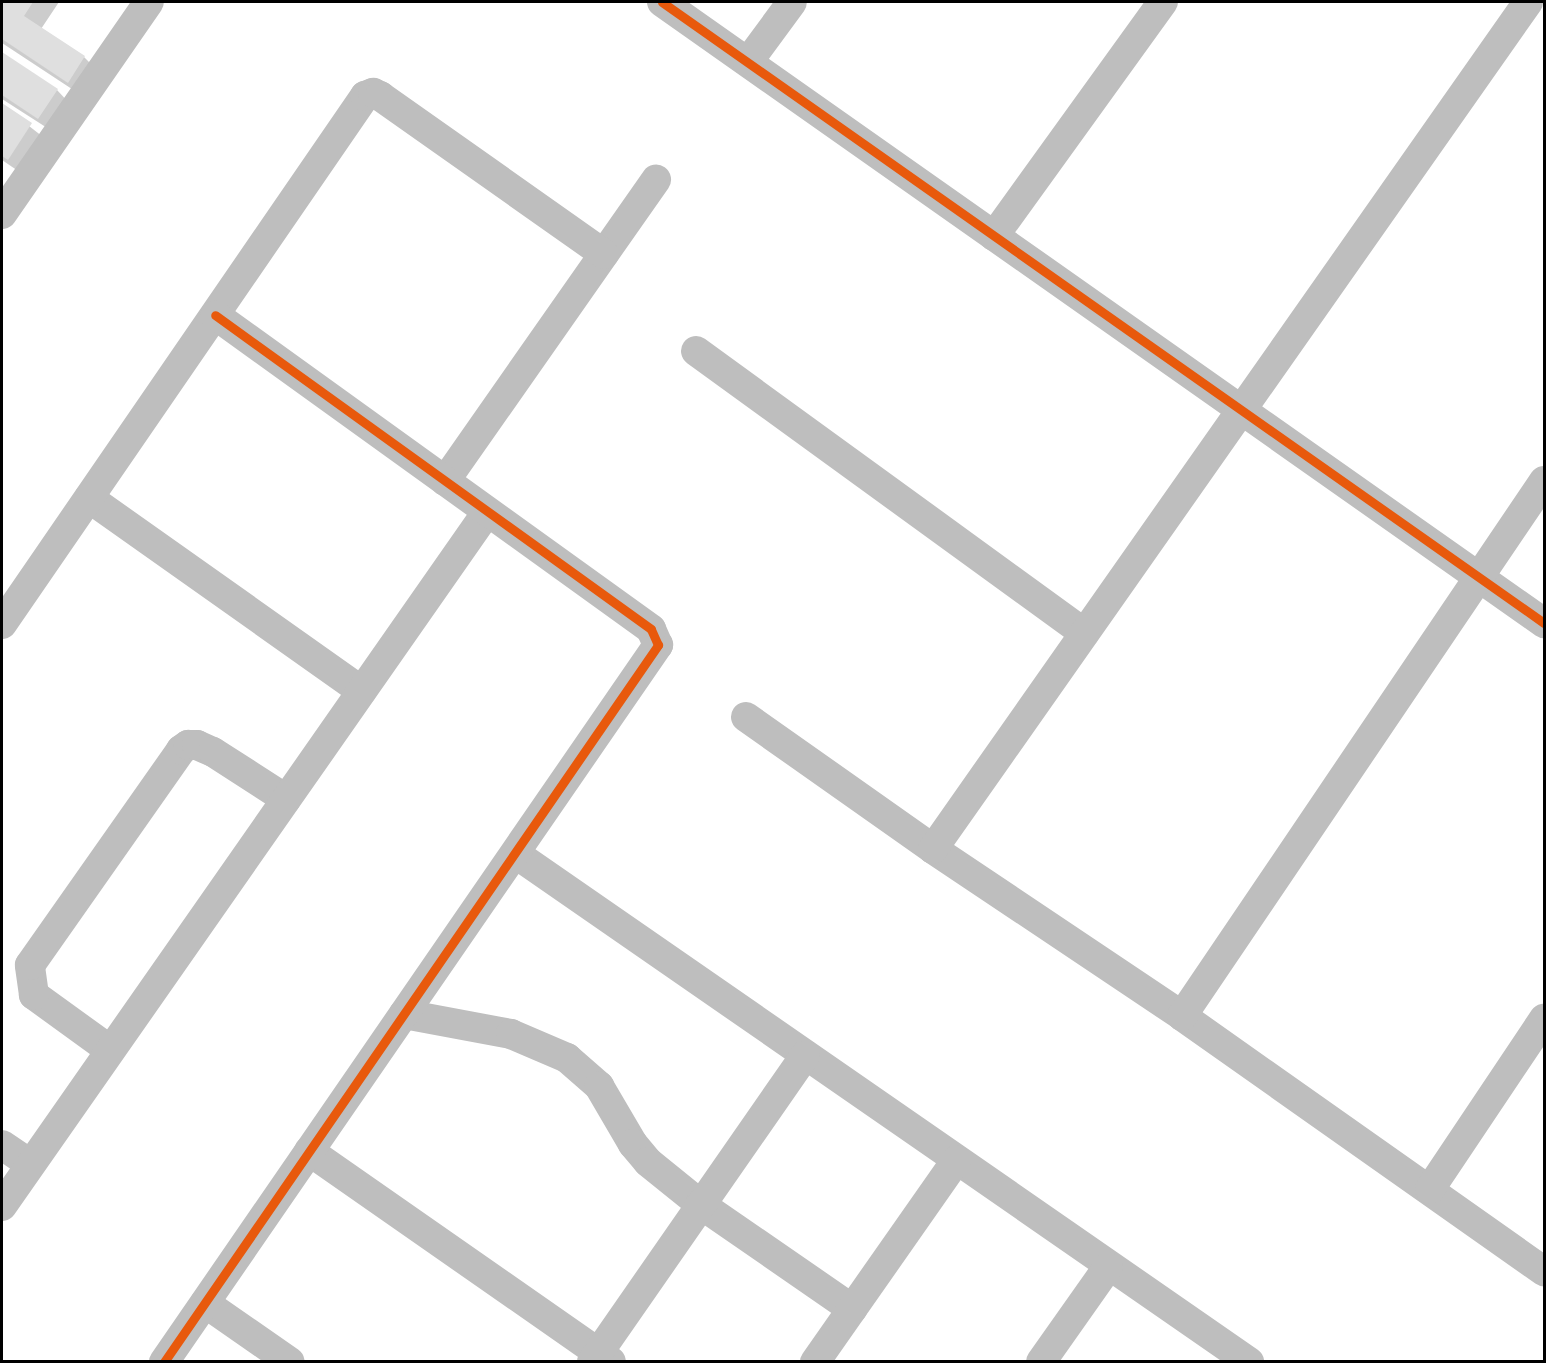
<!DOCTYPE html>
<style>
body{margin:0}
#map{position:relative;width:1546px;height:1363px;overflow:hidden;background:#fff;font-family:"Work Sans",sans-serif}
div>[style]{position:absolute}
.shadow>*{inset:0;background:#0003}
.building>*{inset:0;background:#dfdfdf}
.minor>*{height:30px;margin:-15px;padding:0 15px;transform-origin:15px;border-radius:15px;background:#bebebe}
.cycleway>*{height:9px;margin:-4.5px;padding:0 4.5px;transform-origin:4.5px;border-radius:4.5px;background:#e8590c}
span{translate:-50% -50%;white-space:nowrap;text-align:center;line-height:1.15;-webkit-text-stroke:6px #fff;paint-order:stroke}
.frame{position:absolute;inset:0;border:3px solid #000;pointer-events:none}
</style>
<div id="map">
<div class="shadow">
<i style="clip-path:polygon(2px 2px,59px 2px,41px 29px,84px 57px,100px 73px,84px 97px,2px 43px)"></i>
<i style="clip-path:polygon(2px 54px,57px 90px,72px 106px,55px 133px,2px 99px)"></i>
<i style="clip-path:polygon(2px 105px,47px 140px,24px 175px,2px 160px)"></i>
</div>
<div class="building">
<i style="clip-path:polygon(2px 2px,33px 2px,24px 16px,85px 56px,68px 83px,2px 39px)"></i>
<i style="clip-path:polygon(2px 52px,58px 89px,38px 119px,2px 95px)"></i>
<i style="clip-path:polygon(2px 103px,32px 123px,8px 160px,2px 156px)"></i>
</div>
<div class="minor">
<i style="left:662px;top:2px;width:1079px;rotate:35.15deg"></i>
<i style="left:748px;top:62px;width:74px;rotate:-53.7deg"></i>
<i style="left:2px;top:214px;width:258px;rotate:-55.3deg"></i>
<i style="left:994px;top:236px;width:289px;rotate:-54.2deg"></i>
<i style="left:696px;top:351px;width:480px;rotate:36deg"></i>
<i style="left:445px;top:481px;width:368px;rotate:-55deg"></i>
<i style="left:89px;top:498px;width:334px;rotate:35.3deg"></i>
<i style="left:2px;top:624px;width:641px;rotate:-55.49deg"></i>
<i style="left:365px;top:96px;width:9px;rotate:-21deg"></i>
<i style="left:373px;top:93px;width:8px;rotate:23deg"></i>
<i style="left:380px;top:96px;width:274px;rotate:35.2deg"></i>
<i style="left:746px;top:717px;width:229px;rotate:35.2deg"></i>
<i style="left:933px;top:849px;width:300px;rotate:33.8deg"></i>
<i style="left:1182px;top:1016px;width:443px;rotate:35.2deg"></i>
<i style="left:933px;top:849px;width:1035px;rotate:-54.91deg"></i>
<i style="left:516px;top:854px;width:892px;rotate:34.72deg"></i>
<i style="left:404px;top:1014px;width:109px;rotate:10.6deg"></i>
<i style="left:511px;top:1034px;width:61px;rotate:23.2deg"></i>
<i style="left:567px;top:1058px;width:43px;rotate:41.2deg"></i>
<i style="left:599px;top:1086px;width:67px;rotate:59.6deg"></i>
<i style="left:633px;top:1144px;width:23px;rotate:50deg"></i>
<i style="left:648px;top:1162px;width:67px;rotate:38.9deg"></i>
<i style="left:700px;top:1204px;width:185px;rotate:34.6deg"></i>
<i style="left:1182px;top:1016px;width:646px;rotate:-55.92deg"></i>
<i style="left:110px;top:1050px;width:94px;rotate:-144.1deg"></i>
<i style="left:34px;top:995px;width:30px;rotate:-98deg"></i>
<i style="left:30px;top:965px;width:263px;rotate:-54.9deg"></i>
<i style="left:181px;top:750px;width:9px;rotate:-36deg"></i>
<i style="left:188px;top:745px;width:9px"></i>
<i style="left:197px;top:745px;width:17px;rotate:24deg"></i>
<i style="left:213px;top:752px;width:87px;rotate:32.8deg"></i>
<i style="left:2px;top:1145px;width:34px;rotate:34deg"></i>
<i style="left:309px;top:1151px;width:368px;rotate:34.9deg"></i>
<i style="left:1430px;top:1189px;width:205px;rotate:-56.2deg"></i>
<i style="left:2px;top:1206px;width:847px;rotate:-55.05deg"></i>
<i style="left:205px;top:1303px;width:103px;rotate:34.8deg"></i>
<i style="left:164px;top:1362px;width:871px;rotate:-55.43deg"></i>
<i style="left:658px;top:645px;width:17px;rotate:-114deg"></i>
<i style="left:651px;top:629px;width:537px;rotate:-144.24deg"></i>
<i style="left:592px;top:1362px;width:373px;rotate:-55.2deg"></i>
<i style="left:815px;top:1362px;width:246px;rotate:-55deg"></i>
<i style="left:1041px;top:1362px;width:116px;rotate:-54.8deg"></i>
</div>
<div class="cycleway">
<i style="left:662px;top:2px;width:1079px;rotate:35.15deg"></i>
<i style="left:164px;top:1362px;width:871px;rotate:-55.43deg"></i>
<i style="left:658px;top:645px;width:17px;rotate:-114deg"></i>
<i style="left:651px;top:629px;width:537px;rotate:-144.24deg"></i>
</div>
<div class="frame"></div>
</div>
